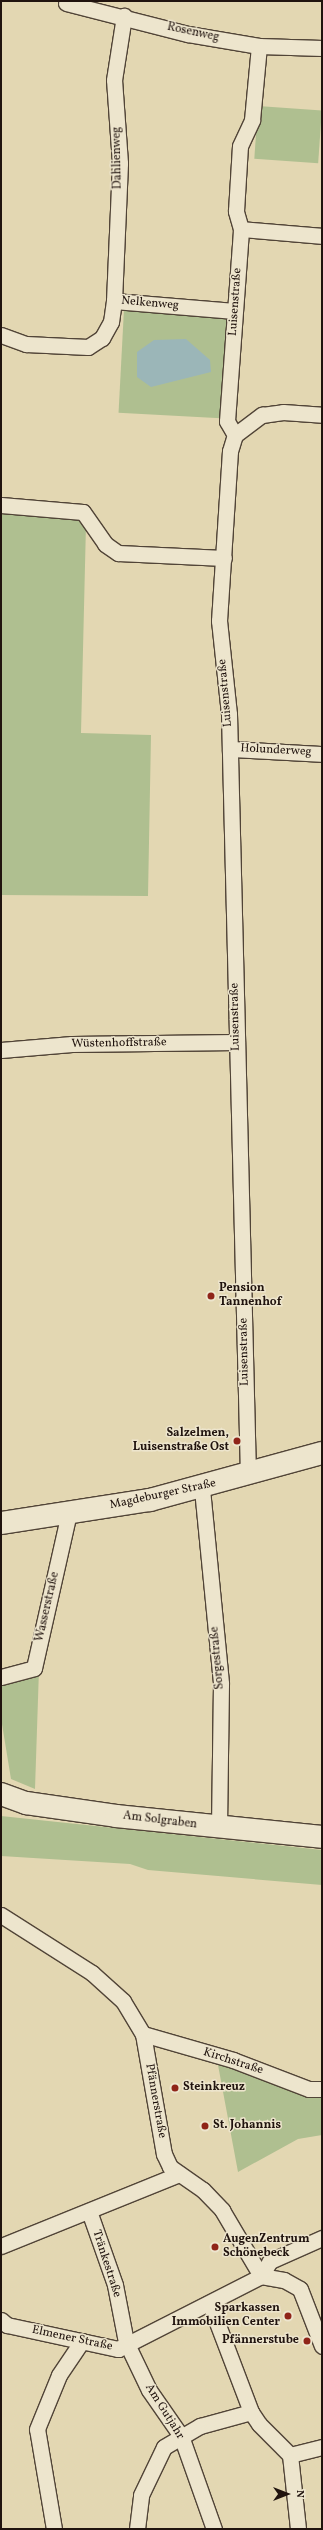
<!DOCTYPE html>
<meta charset="utf-8">
<style>
body{margin:0}
#map{position:relative;width:323px;height:2530px;overflow:hidden;background:#e3d7b2;font-family:Vollkorn,serif}
div>[style]{position:absolute}
.green>*{inset:0;background:#afbf90;transform-origin:0 0}
.water>*{inset:0;background:#9bb6b8}
.roads{filter:drop-shadow(1px 0 #514437) drop-shadow(-1px 0 #514437) drop-shadow(0 1px #514437) drop-shadow(0 -1px #514437)}
.street>*{height:15px;margin:-7.5px;padding:0 7.5px;transform-origin:7.5px;border-radius:7.5px;background:#ede5cd}
.secondary>*{height:22px;margin:-11px;padding:0 11px;transform-origin:11px;border-radius:11px;background:#ede5cd}
.dots>*{width:11px;height:11px;translate:-50% -50%;box-sizing:border-box;border:2px solid #ede5cd;border-radius:50%}
span{translate:-50% -50%;white-space:nowrap;text-align:center;line-height:1.15;-webkit-text-stroke:3px #ede5cd;paint-order:stroke}
.street-label{font-size:12px;color:#20130e}
.poi-label{font-size:12px;color:#20130e;font-weight:700}
.left{translate:0 -50%;text-align:left}
.right{translate:-100% -50%;text-align:right}
.frame{position:absolute;inset:0;border:2px solid #20130e;pointer-events:none}
.north{position:absolute;left:267px;top:2474px;width:40px;height:40px;-webkit-text-stroke:3px #ede5cd;paint-order:stroke;rotate:90deg;font-size:11px;font-weight:700;line-height:16px;text-align:center;color:#20130e}
.north::after{content:'';display:block;margin:auto;width:14px;height:18px;background:#20130e;clip-path:polygon(50% 0,100% 100%,50% 72%,0 100%)}
</style>
<div id="map">
<div class="green">
<i style="left:258px;top:106px;width:64px;height:53px;rotate:4deg"></i>
<i style="left:124px;top:309px;width:107px;height:104px;rotate:3deg"></i>
<i style="clip-path:polygon(1px 510px,80px 516px,86px 524px,81px 733px,151px 735px,148px 896px,1px 895px)"></i>
<i style="clip-path:polygon(39px 1669px,35px 1789px,11px 1779px,1px 1718px,1px 1677px)"></i>
<i style="clip-path:polygon(1px 1816px,322px 1850px,322px 1885px,148px 1870px,130px 1864px,1px 1856px)"></i>
<i style="clip-path:polygon(218px 2065px,247px 2069px,322px 2094px,322px 2135px,298px 2139px,238px 2172px)"></i>
</div>
<div class="water">
<i style="clip-path:polygon(186px 339px,210px 360px,211px 372px,151px 387px,137px 377px,137px 352px,154px 340px)"></i>
</div>
<div class="roads">
<div class="street">
<i style="left:66px;top:3px;width:126px;rotate:14.3deg"></i>
<i style="left:188px;top:34px;width:72px;rotate:9.6deg"></i>
<i style="left:259px;top:46px;width:63px;rotate:1.8deg"></i>
<i style="left:241px;top:229px;width:81px;rotate:4.9deg"></i>
<i style="left:114px;top:301px;width:138px;rotate:-87.5deg"></i>
<i style="left:120px;top:163px;width:83px;rotate:-94.1deg"></i>
<i style="left:114px;top:80px;width:65px;rotate:-81.1deg"></i>
<i style="left:1px;top:335px;width:27px;rotate:20deg"></i>
<i style="left:26px;top:344px;width:62px;rotate:2.8deg"></i>
<i style="left:88px;top:347px;width:17px;rotate:-33deg"></i>
<i style="left:102px;top:338px;width:18px;rotate:-61deg"></i>
<i style="left:111px;top:322px;width:21px;rotate:-82deg"></i>
<i style="left:114px;top:301px;width:121px;rotate:4.7deg"></i>
<i style="left:235px;top:435px;width:34px;rotate:-37deg"></i>
<i style="left:262px;top:415px;width:21px;rotate:-8deg"></i>
<i style="left:283px;top:412px;width:39px;rotate:4deg"></i>
<i style="left:1px;top:505px;width:82px;rotate:4.9deg"></i>
<i style="left:83px;top:512px;width:39px;rotate:55deg"></i>
<i style="left:105px;top:544px;width:16px;rotate:35deg"></i>
<i style="left:118px;top:553px;width:106px;rotate:2.7deg"></i>
<i style="left:230px;top:749px;width:92px;rotate:3.1deg"></i>
<i style="left:1px;top:1050px;width:71px;rotate:-4.8deg"></i>
<i style="left:72px;top:1044px;width:165px;rotate:-0.7deg"></i>
<i style="left:248px;top:1475px;width:761px;rotate:-91.43deg"></i>
<i style="left:229px;top:714px;width:94px;rotate:-96.1deg"></i>
<i style="left:219px;top:621px;width:170px;rotate:-86.3deg"></i>
<i style="left:230px;top:451px;width:17px;rotate:-73deg"></i>
<i style="left:235px;top:435px;width:16px;rotate:-120deg"></i>
<i style="left:227px;top:421px;width:193px;rotate:-85.8deg"></i>
<i style="left:241px;top:229px;width:19px;rotate:-106deg"></i>
<i style="left:236px;top:211px;width:65px;rotate:-86.5deg"></i>
<i style="left:240px;top:146px;width:29px;rotate:-65deg"></i>
<i style="left:252px;top:120px;width:74px;rotate:-84.6deg"></i>
<i style="left:202px;top:1489px;width:196px;rotate:84.4deg"></i>
<i style="left:221px;top:1684px;width:144px;rotate:90.8deg"></i>
<i style="left:1px;top:1677px;width:34px;rotate:-15deg"></i>
<i style="left:34px;top:1668px;width:159px;rotate:-77.3deg"></i>
<i style="left:1px;top:1915px;width:108px;rotate:32.5deg"></i>
<i style="left:92px;top:1973px;width:42px;rotate:42.1deg"></i>
<i style="left:123px;top:2001px;width:39px;rotate:59deg"></i>
<i style="left:143px;top:2034px;width:122px;rotate:80.1deg"></i>
<i style="left:164px;top:2154px;width:14px;rotate:65deg"></i>
<i style="left:170px;top:2167px;width:40px;rotate:34.9deg"></i>
<i style="left:203px;top:2190px;width:28px;rotate:46deg"></i>
<i style="left:222px;top:2210px;width:77px;rotate:59.4deg"></i>
<i style="left:261px;top:2276px;width:23px;rotate:10deg"></i>
<i style="left:284px;top:2280px;width:18px;rotate:29deg"></i>
<i style="left:300px;top:2289px;width:61px;rotate:68.9deg"></i>
<i style="left:143px;top:2034px;width:94px;rotate:16.1deg"></i>
<i style="left:233px;top:2060px;width:81px;rotate:20.9deg"></i>
<i style="left:309px;top:2089px;width:13px"></i>
<i style="left:89px;top:2211px;width:78px;rotate:70.6deg"></i>
<i style="left:115px;top:2285px;width:58px;rotate:79.1deg"></i>
<i style="left:126px;top:2342px;width:53px;rotate:64.4deg"></i>
<i style="left:149px;top:2390px;width:56px;rotate:55.2deg"></i>
<i style="left:181px;top:2436px;width:99px;rotate:70.5deg"></i>
<i style="left:1px;top:2246px;width:192px;rotate:-22deg"></i>
<i style="left:210px;top:2304px;width:116px;rotate:69.2deg"></i>
<i style="left:251px;top:2412px;width:14px;rotate:56deg"></i>
<i style="left:259px;top:2424px;width:44px;rotate:45deg"></i>
<i style="left:290px;top:2455px;width:74px;rotate:83.8deg"></i>
<i style="left:1px;top:2320px;width:8px;rotate:40deg"></i>
<i style="left:7px;top:2325px;width:114px;rotate:12.2deg"></i>
<i style="left:118px;top:2349px;width:161px;rotate:-27deg"></i>
<i style="left:261px;top:2276px;width:17px;rotate:-59deg"></i>
<i style="left:270px;top:2261px;width:57px;rotate:-23.9deg"></i>
<i style="left:290px;top:2455px;width:33px;rotate:-14deg"></i>
<i style="left:54px;top:2529px;width:101px;rotate:-99.6deg"></i>
<i style="left:37px;top:2429px;width:58px;rotate:-67.8deg"></i>
<i style="left:59px;top:2375px;width:41px;rotate:-55.9deg"></i>
<i style="left:137px;top:2529px;width:34px;rotate:-83deg"></i>
<i style="left:141px;top:2495px;width:53px;rotate:-64.4deg"></i>
<i style="left:164px;top:2447px;width:42px;rotate:-30.3deg"></i>
<i style="left:200px;top:2426px;width:53px;rotate:-15.4deg"></i>
</div>
<div class="secondary">
<i style="left:1px;top:1523px;width:151px;rotate:-8.8deg"></i>
<i style="left:150px;top:1500px;width:178px;rotate:-15.3deg"></i>
<i style="left:1px;top:1794px;width:27px;rotate:20deg"></i>
<i style="left:26px;top:1803px;width:91px;rotate:8.2deg"></i>
<i style="left:116px;top:1816px;width:207px;rotate:5.8deg"></i>
</div>
</div>
<div class="dots">
<i style="left:211px;top:1296px;background:#8f2418"></i>
<i style="left:237px;top:1441px;background:#8f2418"></i>
<i style="left:175px;top:2088px;background:#8f2418"></i>
<i style="left:205px;top:2126px;background:#8f2418"></i>
<i style="left:215px;top:2247px;background:#8f2418"></i>
<i style="left:288px;top:2316px;background:#8f2418"></i>
<i style="left:307px;top:2341px;background:#8f2418"></i>
</div>
<div class="street-label">
<span style="left:193px;top:33px;rotate:12deg">Rosenweg</span>
<span style="left:118px;top:158px;rotate:-91deg">Dahlienweg</span>
<span style="left:236px;top:302px;rotate:-86deg">Luisenstraße</span>
<span style="left:150px;top:304px;rotate:5deg">Nelkenweg</span>
<span style="left:226px;top:693px;rotate:-95deg">Luisenstraße</span>
<span style="left:276px;top:751px;rotate:3deg">Holunderweg</span>
<span style="left:236px;top:1017px;rotate:-91deg">Luisenstraße</span>
<span style="left:119px;top:1044px;rotate:-1deg">Wüstenhoffstraße</span>
<span style="left:245px;top:1352px;rotate:-91deg">Luisenstraße</span>
<span style="left:163px;top:1495px;rotate:-12deg">Magdeburger Straße</span>
<span style="left:48px;top:1607px;rotate:-77deg">Wasserstraße</span>
<span style="left:218px;top:1658px;rotate:-95deg">Sorgestraße</span>
<span style="left:160px;top:1821px;rotate:7deg">Am Solgraben</span>
<span style="left:233px;top:2062px;rotate:18deg">Kirchstraße</span>
<span style="left:155px;top:2101px;rotate:80deg">Pfännerstraße</span>
<span style="left:106px;top:2264px;rotate:72deg">Tränkestraße</span>
<span style="left:72px;top:2339px;rotate:12deg">Elmener Straße</span>
<span style="left:164px;top:2412px;rotate:58deg">Am Gutjahr</span>
</div>
<div class="poi-label">
<span class="left" style="left:219px;top:1296px">Pension<br>Tannenhof</span>
<span class="right" style="left:229px;top:1441px">Salzelmen,<br>Luisenstraße Ost</span>
<span class="left" style="left:183px;top:2088px">Steinkreuz</span>
<span class="left" style="left:213px;top:2126px">St. Johannis</span>
<span class="left" style="left:223px;top:2247px">AugenZentrum<br>Schönebeck</span>
<span class="right" style="left:280px;top:2316px">Sparkassen<br>Immobilien Center</span>
<span class="right" style="left:299px;top:2341px">Pfännerstube</span>
</div>
<div class="frame"></div>
<div class="north">N</div>
</div>
